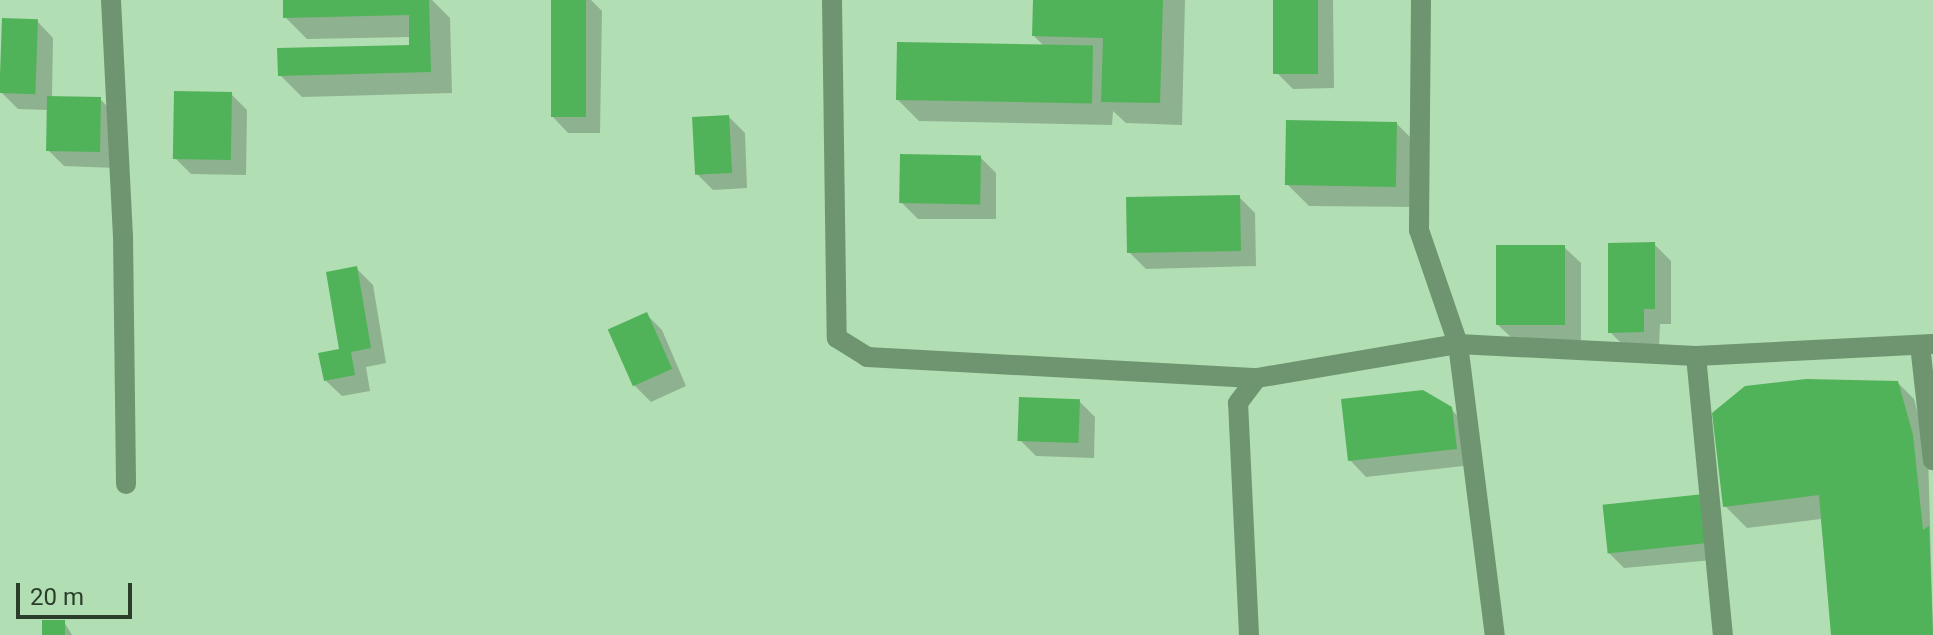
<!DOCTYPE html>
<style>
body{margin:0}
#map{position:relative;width:1933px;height:635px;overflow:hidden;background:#b2deb3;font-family:Roboto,sans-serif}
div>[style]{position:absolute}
.shadow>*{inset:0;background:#0003}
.building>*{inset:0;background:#51b359;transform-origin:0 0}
.minor>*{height:20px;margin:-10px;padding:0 10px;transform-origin:10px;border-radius:10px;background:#6e956f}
span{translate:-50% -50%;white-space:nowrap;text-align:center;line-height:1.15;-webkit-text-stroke:6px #b2deb3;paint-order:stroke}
.scale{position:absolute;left:16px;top:583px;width:116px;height:36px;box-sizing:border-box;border:4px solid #2b3c2b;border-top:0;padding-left:10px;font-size:24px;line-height:28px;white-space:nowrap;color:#2b3c2b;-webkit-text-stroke:6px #b2deb3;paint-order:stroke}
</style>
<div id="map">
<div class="shadow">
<i style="clip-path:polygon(285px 0,432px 0,450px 18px,452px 93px,302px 97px,280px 75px,411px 47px,411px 37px,307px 39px,285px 17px)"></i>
<i style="clip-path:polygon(553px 0,591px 0,602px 11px,600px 133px,568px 133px,552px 116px)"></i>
<i style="clip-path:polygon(1035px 0,1185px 0,1182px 125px,1126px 123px,1113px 111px,1112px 125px,919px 121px,897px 99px,1046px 48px,1034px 36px)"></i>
<i style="clip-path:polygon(1275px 0,1333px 0,1334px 88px,1293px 89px,1277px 73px)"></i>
<i style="clip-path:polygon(37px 21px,53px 38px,52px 98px,100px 99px,116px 115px,115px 168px,64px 166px,48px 150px,49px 110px,18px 109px,2px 93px)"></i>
<i style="clip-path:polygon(231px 94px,247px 110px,246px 175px,191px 174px,175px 158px)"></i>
<i style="clip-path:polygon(729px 117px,745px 133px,747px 188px,713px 190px,697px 174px)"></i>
<i style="clip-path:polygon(1396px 123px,1419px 146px,1418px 207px,1309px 206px,1287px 184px)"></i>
<i style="clip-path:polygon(980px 157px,996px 173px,996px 219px,918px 219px,902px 203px)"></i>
<i style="clip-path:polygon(1239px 197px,1255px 213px,1256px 266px,1146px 269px,1130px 253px)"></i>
<i style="clip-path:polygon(1654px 244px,1671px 261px,1671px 324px,1660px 324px,1659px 348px,1626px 348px,1610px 332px)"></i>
<i style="clip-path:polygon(1564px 247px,1581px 263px,1581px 340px,1514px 340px,1497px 324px)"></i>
<i style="clip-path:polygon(356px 268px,373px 285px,386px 363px,366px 367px,370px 391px,342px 396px,325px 380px,341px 351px)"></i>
<i style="clip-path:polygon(646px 314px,662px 330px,686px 386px,651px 402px,635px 386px)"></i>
<i style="clip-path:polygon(1898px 383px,1914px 399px,1928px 453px,1933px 635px,1832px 635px,1821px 519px,1747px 528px,1725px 506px)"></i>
<i style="clip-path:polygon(1079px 401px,1095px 417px,1094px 458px,1036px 456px,1020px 440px)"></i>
<i style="clip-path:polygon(1451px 409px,1467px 426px,1472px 465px,1366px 477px,1350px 460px)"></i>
<i style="clip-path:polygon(1703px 496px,1724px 559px,1624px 568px,1608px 552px)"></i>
<i style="clip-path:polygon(64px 622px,72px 635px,44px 635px)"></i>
</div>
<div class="building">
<i style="clip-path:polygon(283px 0,429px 0,431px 72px,278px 76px,277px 48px,409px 45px,409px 15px,283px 18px)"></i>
<i style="left:551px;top:0;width:35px;height:117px"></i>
<i style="clip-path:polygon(1033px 0,1163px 0,1160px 103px,1101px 102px,1103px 38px,1032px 36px)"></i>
<i style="left:1273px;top:0;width:45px;height:74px"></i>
<i style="left:2px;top:18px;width:36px;height:75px;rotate:2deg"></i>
<i style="left:897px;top:42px;width:196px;height:58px;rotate:1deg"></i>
<i style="left:174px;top:91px;width:58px;height:68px;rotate:1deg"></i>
<i style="left:47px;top:96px;width:54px;height:55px;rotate:1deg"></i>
<i style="left:729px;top:115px;width:58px;height:37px;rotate:87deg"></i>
<i style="left:1286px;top:120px;width:111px;height:65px;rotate:1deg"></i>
<i style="left:900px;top:154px;width:81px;height:49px;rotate:1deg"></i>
<i style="left:1240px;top:195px;width:56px;height:114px;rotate:89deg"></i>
<i style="clip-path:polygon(1655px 242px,1655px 309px,1644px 309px,1644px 332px,1608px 333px,1608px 243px)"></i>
<i style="left:1496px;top:245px;width:69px;height:80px"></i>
<i style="clip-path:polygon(357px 266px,371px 348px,351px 352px,355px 375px,324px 381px,318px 353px,339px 349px,326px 272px)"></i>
<i style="left:647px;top:312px;width:62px;height:43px;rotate:66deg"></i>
<i style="clip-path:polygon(1806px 379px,1898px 381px,1913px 435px,1923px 530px,1929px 526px,1933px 635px,1831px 635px,1819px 495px,1723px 507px,1712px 413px,1745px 386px)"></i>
<i style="clip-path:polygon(1423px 390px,1452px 407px,1457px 449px,1348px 461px,1341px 399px)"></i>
<i style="left:1019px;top:397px;width:61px;height:44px;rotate:2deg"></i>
<i style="left:1704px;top:494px;width:49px;height:102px;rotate:84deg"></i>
<i style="left:42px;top:620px;width:23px;height:15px"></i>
</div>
<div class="minor">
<i style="left:111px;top:0;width:236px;rotate:87.1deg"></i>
<i style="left:123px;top:236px;width:248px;rotate:89.3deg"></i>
<i style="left:832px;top:0;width:338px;rotate:89.2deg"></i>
<i style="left:837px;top:338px;width:36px;rotate:32deg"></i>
<i style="left:867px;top:357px;width:391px;rotate:3.1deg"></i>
<i style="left:1421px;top:0;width:230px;rotate:90.5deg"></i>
<i style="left:1419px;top:230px;width:120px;rotate:71.1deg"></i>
<i style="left:1458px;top:344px;width:293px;rotate:82.8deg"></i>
<i style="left:1920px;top:345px;width:116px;rotate:83.6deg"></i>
<i style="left:1696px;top:356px;width:280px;rotate:84.5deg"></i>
<i style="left:1249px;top:635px;width:232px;rotate:-92.7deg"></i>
<i style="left:1238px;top:403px;width:31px;rotate:-53deg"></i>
<i style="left:1257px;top:378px;width:204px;rotate:-9.6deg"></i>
<i style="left:1458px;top:344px;width:238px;rotate:2.9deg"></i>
<i style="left:1696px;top:356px;width:237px;rotate:-2.9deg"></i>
</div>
<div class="scale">20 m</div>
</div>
